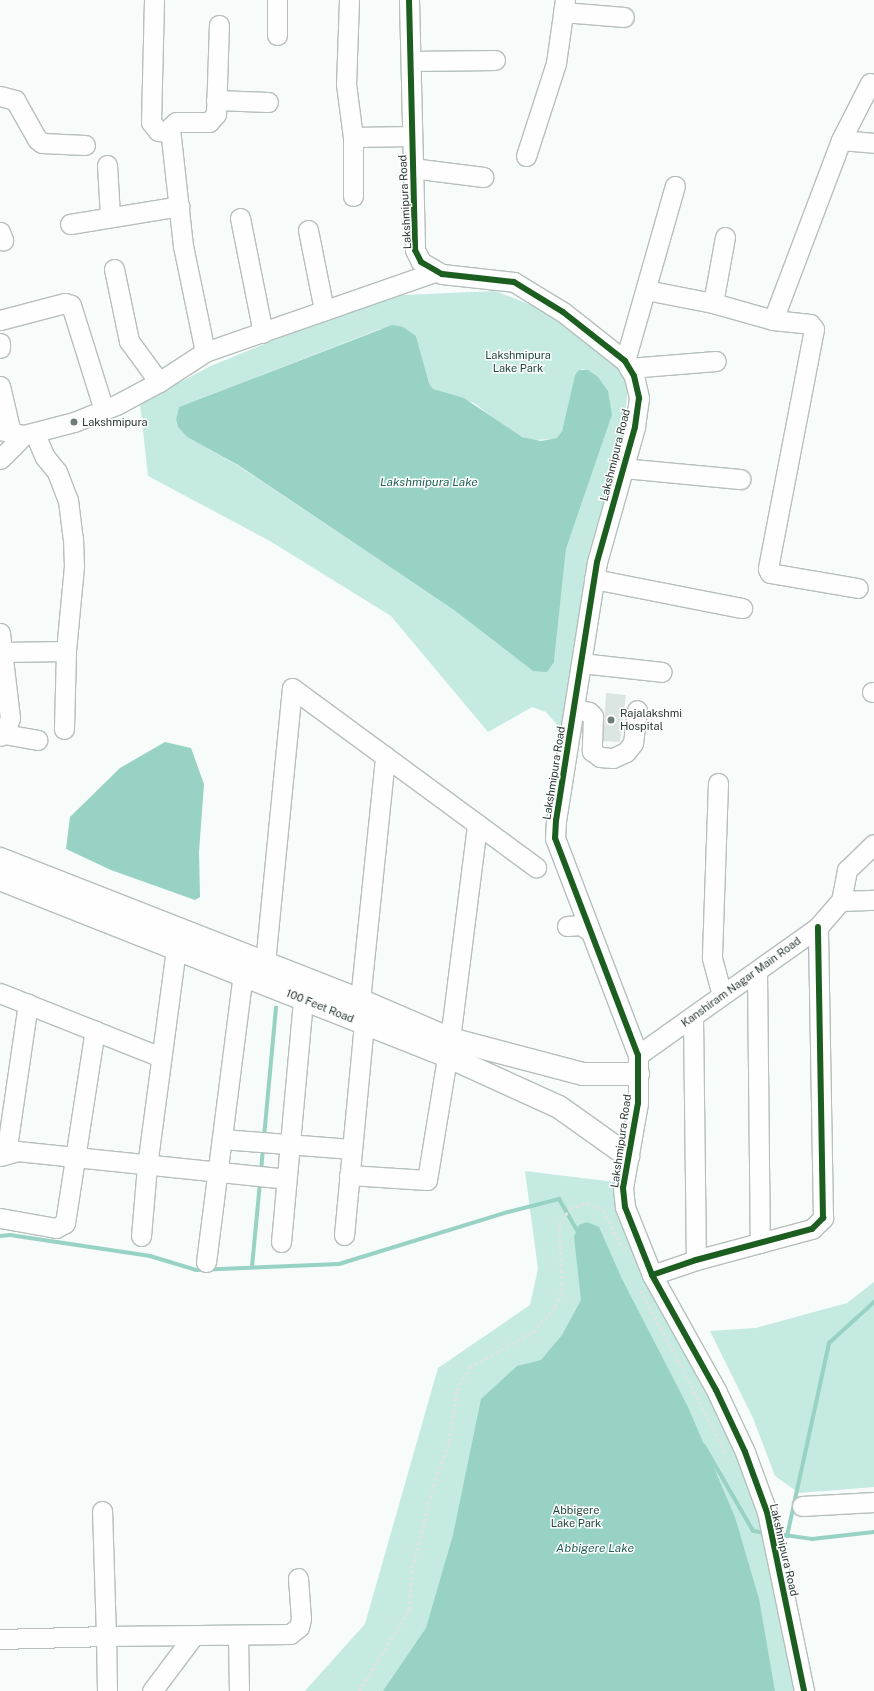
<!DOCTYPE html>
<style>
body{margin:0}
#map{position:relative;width:874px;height:1691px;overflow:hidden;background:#f7fbfa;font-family:"Public Sans",sans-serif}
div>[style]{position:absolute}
.green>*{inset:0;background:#c4eae1}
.water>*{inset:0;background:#97d2c5}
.stream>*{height:4px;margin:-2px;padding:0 2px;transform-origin:2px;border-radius:2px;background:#97d2c5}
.building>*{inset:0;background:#dbe5e2}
.path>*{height:2.5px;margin-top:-1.25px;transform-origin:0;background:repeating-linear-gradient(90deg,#e0e2e2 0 3px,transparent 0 6px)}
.roads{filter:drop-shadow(1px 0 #b6bfbc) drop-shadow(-1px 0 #b6bfbc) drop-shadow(0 1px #b6bfbc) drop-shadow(0 -1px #b6bfbc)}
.minor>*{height:19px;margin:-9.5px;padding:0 9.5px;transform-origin:9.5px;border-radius:9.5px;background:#fefefe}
.major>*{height:22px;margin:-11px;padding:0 11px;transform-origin:11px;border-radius:11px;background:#fefefe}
.cycleway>*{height:6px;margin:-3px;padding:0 3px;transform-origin:3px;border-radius:3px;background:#1b5e20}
.dots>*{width:11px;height:11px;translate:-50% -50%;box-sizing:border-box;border:2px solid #fff;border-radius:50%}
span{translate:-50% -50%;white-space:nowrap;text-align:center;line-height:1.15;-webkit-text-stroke:3px #fff;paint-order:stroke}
.street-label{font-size:11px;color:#283834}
.park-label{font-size:11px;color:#1e453c}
.poi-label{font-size:11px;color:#283834}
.left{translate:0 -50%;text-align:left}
.water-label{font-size:12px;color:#206355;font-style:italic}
</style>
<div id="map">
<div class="green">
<i style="clip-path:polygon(evenodd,495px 291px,562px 317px,629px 377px,623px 438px,589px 552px,561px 729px,546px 712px,532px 707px,488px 732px,391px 616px,270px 541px,148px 476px,140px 403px,213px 365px,383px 296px,495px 291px,380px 329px,416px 336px,429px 383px,433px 389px,474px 403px,513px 433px,531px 440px,557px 439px,562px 431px,575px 375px,582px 369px,590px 372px,612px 415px,566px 549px,554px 662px,533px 671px,454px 610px,237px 465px,187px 437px,178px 427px,176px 421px,179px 407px,380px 329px)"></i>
<i style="clip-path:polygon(525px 1171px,614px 1182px,620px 1220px,709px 1393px,762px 1513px,797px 1691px,305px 1691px,365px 1624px,438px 1368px,530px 1305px,538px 1269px)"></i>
<i style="clip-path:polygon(874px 1282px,874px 1487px,799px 1493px,775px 1476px,753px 1418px,710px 1331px,756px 1328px,847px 1303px)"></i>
</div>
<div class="water">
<i style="clip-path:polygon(392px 325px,403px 327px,416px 336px,429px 383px,433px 389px,464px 398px,522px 437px,541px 441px,557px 438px,562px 431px,575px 375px,579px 370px,588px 370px,598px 377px,608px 391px,612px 415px,566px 549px,554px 662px,547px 672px,533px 671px,454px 610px,238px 465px,187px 437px,178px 427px,176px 420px,179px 407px)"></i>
<i style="clip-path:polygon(165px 742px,191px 748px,204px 784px,199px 852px,200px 897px,195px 900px,111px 870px,66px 849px,70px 817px,120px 768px)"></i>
<i style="clip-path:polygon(587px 1222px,599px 1227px,622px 1279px,688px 1407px,735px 1517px,759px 1599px,775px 1691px,383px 1691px,426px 1628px,453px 1535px,481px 1399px,517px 1366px,541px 1360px,562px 1335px,581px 1300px,574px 1237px,579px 1225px)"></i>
</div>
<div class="stream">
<i style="left:264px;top:1137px;width:130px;rotate:-84.7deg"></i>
<i style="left:261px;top:1171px;width:23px;rotate:-85deg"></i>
<i style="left:0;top:1236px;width:10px;rotate:-6deg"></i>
<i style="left:10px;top:1235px;width:142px;rotate:8.5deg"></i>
<i style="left:150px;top:1256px;width:48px;rotate:16.9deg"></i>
<i style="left:196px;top:1270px;width:143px;rotate:-2.4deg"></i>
<i style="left:339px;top:1264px;width:177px;rotate:-17.1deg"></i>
<i style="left:508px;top:1212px;width:53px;rotate:-14.3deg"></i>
<i style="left:559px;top:1199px;width:38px;rotate:60deg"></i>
<i style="left:252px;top:1267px;width:85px;rotate:-84.6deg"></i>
<i style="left:704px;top:1446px;width:98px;rotate:60deg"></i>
<i style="left:753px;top:1531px;width:13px;rotate:9deg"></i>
<i style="left:777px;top:1534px;width:35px;rotate:8deg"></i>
<i style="left:812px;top:1539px;width:62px;rotate:-6.4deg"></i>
<i style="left:787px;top:1536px;width:198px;rotate:-77.7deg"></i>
<i style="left:829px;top:1343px;width:61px;rotate:-42.3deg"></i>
</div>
<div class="building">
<i style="clip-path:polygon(606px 693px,626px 695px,620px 742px,603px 741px)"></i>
</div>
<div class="path">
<i style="left:641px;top:1290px;width:185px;rotate:62.3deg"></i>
<i style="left:359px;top:1691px;width:95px;rotate:-58.3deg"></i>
<i style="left:409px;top:1610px;width:42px;rotate:-85.9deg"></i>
<i style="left:412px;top:1568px;width:85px;rotate:-75.6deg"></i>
<i style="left:433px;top:1486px;width:47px;rotate:-70deg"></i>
<i style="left:449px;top:1442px;width:53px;rotate:-81.3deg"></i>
<i style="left:457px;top:1390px;width:26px;rotate:-62deg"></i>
<i style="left:469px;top:1367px;width:73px;rotate:-28.7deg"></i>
<i style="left:533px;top:1332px;width:33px;rotate:-49deg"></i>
<i style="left:555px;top:1307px;width:17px;rotate:-66deg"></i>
<i style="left:562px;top:1291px;width:66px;rotate:-92.6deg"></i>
<i style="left:559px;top:1225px;width:20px;rotate:-57deg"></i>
<i style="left:570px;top:1208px;width:18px;rotate:-16deg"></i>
<i style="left:587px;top:1203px;width:18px;rotate:22deg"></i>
<i style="left:604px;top:1210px;width:43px;rotate:64deg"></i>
</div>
<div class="roads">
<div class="minor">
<i style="left:154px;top:0;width:122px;rotate:91.4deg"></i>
<i style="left:151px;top:122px;width:11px;rotate:52deg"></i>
<i style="left:158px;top:131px;width:12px;rotate:5deg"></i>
<i style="left:349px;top:0;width:84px;rotate:92deg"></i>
<i style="left:346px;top:84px;width:53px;rotate:82.5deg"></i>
<i style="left:353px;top:137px;width:59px;rotate:-1deg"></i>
<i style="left:409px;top:0;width:250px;rotate:88.6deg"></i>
<i style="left:415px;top:250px;width:13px;rotate:63deg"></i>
<i style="left:421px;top:262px;width:24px;rotate:30deg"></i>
<i style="left:442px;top:274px;width:72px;rotate:6.3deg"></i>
<i style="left:514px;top:282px;width:57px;rotate:31.5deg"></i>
<i style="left:563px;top:312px;width:79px;rotate:38.3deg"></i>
<i style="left:625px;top:361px;width:17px;rotate:59deg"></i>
<i style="left:634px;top:376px;width:23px;rotate:77deg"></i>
<i style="left:639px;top:398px;width:29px;rotate:98deg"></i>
<i style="left:635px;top:427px;width:140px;rotate:105.7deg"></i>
<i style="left:597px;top:562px;width:261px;rotate:99deg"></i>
<i style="left:556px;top:820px;width:18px;rotate:93deg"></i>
<i style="left:555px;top:838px;width:232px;rotate:69.1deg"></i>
<i style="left:638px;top:1055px;width:48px;rotate:90deg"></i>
<i style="left:638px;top:1103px;width:86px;rotate:100deg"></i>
<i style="left:623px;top:1188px;width:19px;rotate:84deg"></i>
<i style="left:625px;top:1207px;width:73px;rotate:68.3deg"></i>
<i style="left:652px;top:1275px;width:132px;rotate:60.9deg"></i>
<i style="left:716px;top:1390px;width:68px;rotate:64.9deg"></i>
<i style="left:745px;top:1452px;width:64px;rotate:69.9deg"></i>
<i style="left:767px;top:1512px;width:183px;rotate:78.3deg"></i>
<i style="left:563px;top:12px;width:61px;rotate:4.7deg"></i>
<i style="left:277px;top:35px;width:35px;rotate:-90deg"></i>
<i style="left:411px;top:61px;width:84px;rotate:-0.7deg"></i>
<i style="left:0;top:96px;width:16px;rotate:15deg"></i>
<i style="left:15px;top:100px;width:45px;rotate:60.6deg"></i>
<i style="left:37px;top:139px;width:6px;rotate:39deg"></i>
<i style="left:42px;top:143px;width:43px;rotate:2.7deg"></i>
<i style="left:216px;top:100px;width:52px;rotate:2.2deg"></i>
<i style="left:353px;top:137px;width:59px;rotate:90deg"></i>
<i style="left:841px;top:140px;width:33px;rotate:5deg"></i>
<i style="left:526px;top:156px;width:98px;rotate:-72.1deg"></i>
<i style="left:556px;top:63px;width:64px;rotate:-81.9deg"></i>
<i style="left:107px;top:165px;width:51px;rotate:86.6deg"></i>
<i style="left:412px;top:168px;width:72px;rotate:7.2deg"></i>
<i style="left:240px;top:218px;width:117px;rotate:78.7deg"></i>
<i style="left:70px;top:224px;width:111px;rotate:-9.3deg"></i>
<i style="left:308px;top:230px;width:82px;rotate:78.7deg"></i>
<i style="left:0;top:232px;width:9px;rotate:69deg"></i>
<i style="left:114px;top:269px;width:74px;rotate:78.2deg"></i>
<i style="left:129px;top:341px;width:51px;rotate:53.8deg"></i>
<i style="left:646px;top:290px;width:68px;rotate:11deg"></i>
<i style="left:713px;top:303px;width:62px;rotate:15.8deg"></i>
<i style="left:773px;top:320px;width:192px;rotate:-69.3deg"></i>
<i style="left:841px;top:140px;width:64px;rotate:-63deg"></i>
<i style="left:713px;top:303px;width:67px;rotate:-79.7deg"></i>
<i style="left:0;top:320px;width:67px;rotate:-14.7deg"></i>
<i style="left:65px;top:303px;width:6px;rotate:18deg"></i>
<i style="left:71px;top:305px;width:110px;rotate:72.6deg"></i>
<i style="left:773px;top:320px;width:37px;rotate:6deg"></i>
<i style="left:810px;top:324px;width:6px;rotate:51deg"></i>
<i style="left:814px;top:329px;width:244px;rotate:100.9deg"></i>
<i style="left:768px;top:569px;width:4px;rotate:63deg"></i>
<i style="left:770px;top:573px;width:89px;rotate:9.7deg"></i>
<i style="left:0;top:343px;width:5px;rotate:90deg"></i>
<i style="left:205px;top:352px;width:108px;rotate:-101.7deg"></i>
<i style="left:183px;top:246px;width:119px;rotate:-96.3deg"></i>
<i style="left:170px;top:128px;width:8px;rotate:-45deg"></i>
<i style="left:176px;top:122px;width:33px"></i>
<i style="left:209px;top:122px;width:11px;rotate:-49deg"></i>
<i style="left:216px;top:114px;width:89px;rotate:-88.1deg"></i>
<i style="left:625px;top:361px;width:182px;rotate:-74.1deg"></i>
<i style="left:629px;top:368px;width:87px;rotate:-4.6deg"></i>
<i style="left:0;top:386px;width:48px;rotate:76.8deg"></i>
<i style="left:0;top:430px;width:25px;rotate:12deg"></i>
<i style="left:24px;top:435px;width:52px;rotate:-14.6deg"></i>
<i style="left:74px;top:422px;width:45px;rotate:-22deg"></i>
<i style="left:116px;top:405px;width:49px;rotate:-28.1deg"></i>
<i style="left:159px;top:382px;width:55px;rotate:-33.1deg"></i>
<i style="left:205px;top:352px;width:244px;rotate:-19.2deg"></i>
<i style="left:35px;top:434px;width:25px;rotate:67deg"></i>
<i style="left:45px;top:457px;width:19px;rotate:51deg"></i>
<i style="left:57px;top:472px;width:30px;rotate:69deg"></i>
<i style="left:68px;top:500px;width:38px;rotate:83deg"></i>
<i style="left:73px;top:538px;width:28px;rotate:88deg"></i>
<i style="left:74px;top:566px;width:85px;rotate:95.4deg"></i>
<i style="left:66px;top:651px;width:78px;rotate:91.5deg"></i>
<i style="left:0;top:459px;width:34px;rotate:-45deg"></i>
<i style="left:623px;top:468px;width:118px;rotate:5.4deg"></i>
<i style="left:594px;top:579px;width:151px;rotate:11.1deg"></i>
<i style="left:0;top:633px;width:86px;rotate:83.3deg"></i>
<i style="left:10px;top:718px;width:17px;rotate:111deg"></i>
<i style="left:4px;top:734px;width:4px;rotate:153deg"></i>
<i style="left:2px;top:652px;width:64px;rotate:-0.9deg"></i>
<i style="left:581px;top:663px;width:81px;rotate:6.3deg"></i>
<i style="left:292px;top:688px;width:303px;rotate:36.3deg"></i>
<i style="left:872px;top:692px;width:2px"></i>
<i style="left:574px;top:709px;width:15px;rotate:11deg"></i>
<i style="left:589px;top:712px;width:6px;rotate:45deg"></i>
<i style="left:593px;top:716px;width:35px;rotate:92deg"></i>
<i style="left:592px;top:751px;width:10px;rotate:37deg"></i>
<i style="left:600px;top:757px;width:13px;rotate:4deg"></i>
<i style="left:613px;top:758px;width:14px;rotate:-25deg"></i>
<i style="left:626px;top:752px;width:11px;rotate:-52deg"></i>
<i style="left:633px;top:743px;width:33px;rotate:-83deg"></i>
<i style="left:4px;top:734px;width:34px;rotate:10deg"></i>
<i style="left:718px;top:783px;width:175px;rotate:92deg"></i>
<i style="left:712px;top:958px;width:38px;rotate:75deg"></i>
<i style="left:841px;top:901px;width:33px;rotate:-2deg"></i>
<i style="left:567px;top:926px;width:14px;rotate:-4deg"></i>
<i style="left:581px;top:925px;width:12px;rotate:35deg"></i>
<i style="left:265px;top:963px;width:276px;rotate:-84.4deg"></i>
<i style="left:757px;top:972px;width:271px;rotate:89.4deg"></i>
<i style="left:0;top:993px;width:173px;rotate:21.7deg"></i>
<i style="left:360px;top:1000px;width:245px;rotate:-84.1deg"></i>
<i style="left:693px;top:1017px;width:243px;rotate:89.3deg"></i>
<i style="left:638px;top:1055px;width:221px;rotate:-35.4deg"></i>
<i style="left:818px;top:927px;width:35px;rotate:-49deg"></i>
<i style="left:841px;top:901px;width:32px;rotate:-79deg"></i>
<i style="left:847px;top:870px;width:37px;rotate:-44deg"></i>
<i style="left:222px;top:1139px;width:130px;rotate:4.4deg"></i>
<i style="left:6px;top:1154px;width:152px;rotate:-81.7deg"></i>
<i style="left:0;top:1156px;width:18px;rotate:-16deg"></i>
<i style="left:17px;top:1151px;width:270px;rotate:5.9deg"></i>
<i style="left:349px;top:1175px;width:78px;rotate:3.7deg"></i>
<i style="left:427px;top:1180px;width:143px;rotate:-80.7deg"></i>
<i style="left:450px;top:1039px;width:217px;rotate:-82.8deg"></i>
<i style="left:0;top:1218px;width:57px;rotate:10.1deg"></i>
<i style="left:56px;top:1228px;width:10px;rotate:-29deg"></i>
<i style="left:65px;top:1223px;width:195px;rotate:-81.2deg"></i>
<i style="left:344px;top:1235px;width:213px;rotate:-84.6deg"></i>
<i style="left:141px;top:1236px;width:70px;rotate:-85.1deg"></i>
<i style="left:147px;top:1166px;width:219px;rotate:-82.4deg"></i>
<i style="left:281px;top:1242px;width:244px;rotate:-84.8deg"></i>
<i style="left:206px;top:1262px;width:289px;rotate:-82.7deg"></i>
<i style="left:652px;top:1275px;width:46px;rotate:-18.8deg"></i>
<i style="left:696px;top:1260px;width:120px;rotate:-15deg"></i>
<i style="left:812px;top:1229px;width:16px;rotate:-45deg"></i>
<i style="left:823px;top:1218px;width:291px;rotate:-91deg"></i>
<i style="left:802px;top:1506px;width:72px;rotate:-3.2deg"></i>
<i style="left:238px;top:1635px;width:56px;rotate:89deg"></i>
<i style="left:0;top:1639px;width:106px;rotate:-1.6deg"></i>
<i style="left:106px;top:1636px;width:125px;rotate:-91.8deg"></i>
<i style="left:107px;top:1691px;width:55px;rotate:-91deg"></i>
<i style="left:106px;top:1636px;width:184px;rotate:-0.6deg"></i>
<i style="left:290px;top:1634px;width:11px;rotate:-38deg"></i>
<i style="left:299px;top:1627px;width:8px;rotate:-76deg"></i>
<i style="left:301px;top:1619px;width:41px;rotate:-94.2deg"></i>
<i style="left:152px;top:1691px;width:70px;rotate:-53.1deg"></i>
</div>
<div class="major">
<i style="left:0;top:859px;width:387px;rotate:21.4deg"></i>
<i style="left:360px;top:1000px;width:98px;rotate:23.4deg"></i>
<i style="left:450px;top:1039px;width:138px;rotate:14.7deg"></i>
<i style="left:583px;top:1074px;width:55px"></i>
<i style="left:0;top:879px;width:481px;rotate:21.6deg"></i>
<i style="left:447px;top:1056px;width:123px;rotate:24.5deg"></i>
<i style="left:559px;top:1107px;width:85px;rotate:35.4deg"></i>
</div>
</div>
<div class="cycleway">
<i style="left:409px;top:0;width:250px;rotate:88.6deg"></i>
<i style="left:415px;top:250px;width:13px;rotate:63deg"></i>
<i style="left:421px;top:262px;width:24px;rotate:30deg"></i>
<i style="left:442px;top:274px;width:72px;rotate:6.3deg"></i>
<i style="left:514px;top:282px;width:57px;rotate:31.5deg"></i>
<i style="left:563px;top:312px;width:79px;rotate:38.3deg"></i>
<i style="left:625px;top:361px;width:17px;rotate:59deg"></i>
<i style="left:634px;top:376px;width:23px;rotate:77deg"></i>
<i style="left:639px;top:398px;width:29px;rotate:98deg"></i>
<i style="left:635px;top:427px;width:140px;rotate:105.7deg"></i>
<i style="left:597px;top:562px;width:261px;rotate:99deg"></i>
<i style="left:556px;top:820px;width:18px;rotate:93deg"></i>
<i style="left:555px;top:838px;width:232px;rotate:69.1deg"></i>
<i style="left:638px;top:1055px;width:48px;rotate:90deg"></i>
<i style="left:638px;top:1103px;width:86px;rotate:100deg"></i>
<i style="left:623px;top:1188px;width:19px;rotate:84deg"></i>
<i style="left:625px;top:1207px;width:73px;rotate:68.3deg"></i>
<i style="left:652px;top:1275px;width:132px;rotate:60.9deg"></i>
<i style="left:716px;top:1390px;width:68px;rotate:64.9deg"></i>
<i style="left:745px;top:1452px;width:64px;rotate:69.9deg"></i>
<i style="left:767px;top:1512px;width:183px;rotate:78.3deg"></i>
<i style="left:652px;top:1275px;width:46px;rotate:-18.8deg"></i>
<i style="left:696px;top:1260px;width:120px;rotate:-15deg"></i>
<i style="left:812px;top:1229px;width:16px;rotate:-45deg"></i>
<i style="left:823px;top:1218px;width:291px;rotate:-91deg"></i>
</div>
<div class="dots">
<i style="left:74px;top:422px;background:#707c79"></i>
<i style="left:611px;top:720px;background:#707c79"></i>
</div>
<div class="street-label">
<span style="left:405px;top:202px;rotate:-93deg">Lakshmipura Road</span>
<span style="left:615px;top:455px;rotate:-76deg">Lakshmipura Road</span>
<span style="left:554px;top:773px;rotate:-81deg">Lakshmipura Road</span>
<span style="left:741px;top:982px;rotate:-36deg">Kanshiram Nagar Main Road</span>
<span style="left:320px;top:1006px;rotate:22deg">100 Feet Road</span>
<span style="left:621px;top:1141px;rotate:-82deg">Lakshmipura Road</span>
<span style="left:784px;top:1550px;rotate:77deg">Lakshmipura Road</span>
</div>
<div class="park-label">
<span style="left:518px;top:362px">Lakshmipura<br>Lake Park</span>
<span style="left:576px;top:1517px">Abbigere<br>Lake Park</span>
</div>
<div class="poi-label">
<span class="left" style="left:82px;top:422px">Lakshmipura</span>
<span class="left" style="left:620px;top:720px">Rajalakshmi<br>Hospital</span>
</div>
<div class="water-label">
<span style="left:429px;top:483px">Lakshmipura Lake</span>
<span style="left:595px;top:1549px">Abbigere Lake</span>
</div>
</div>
